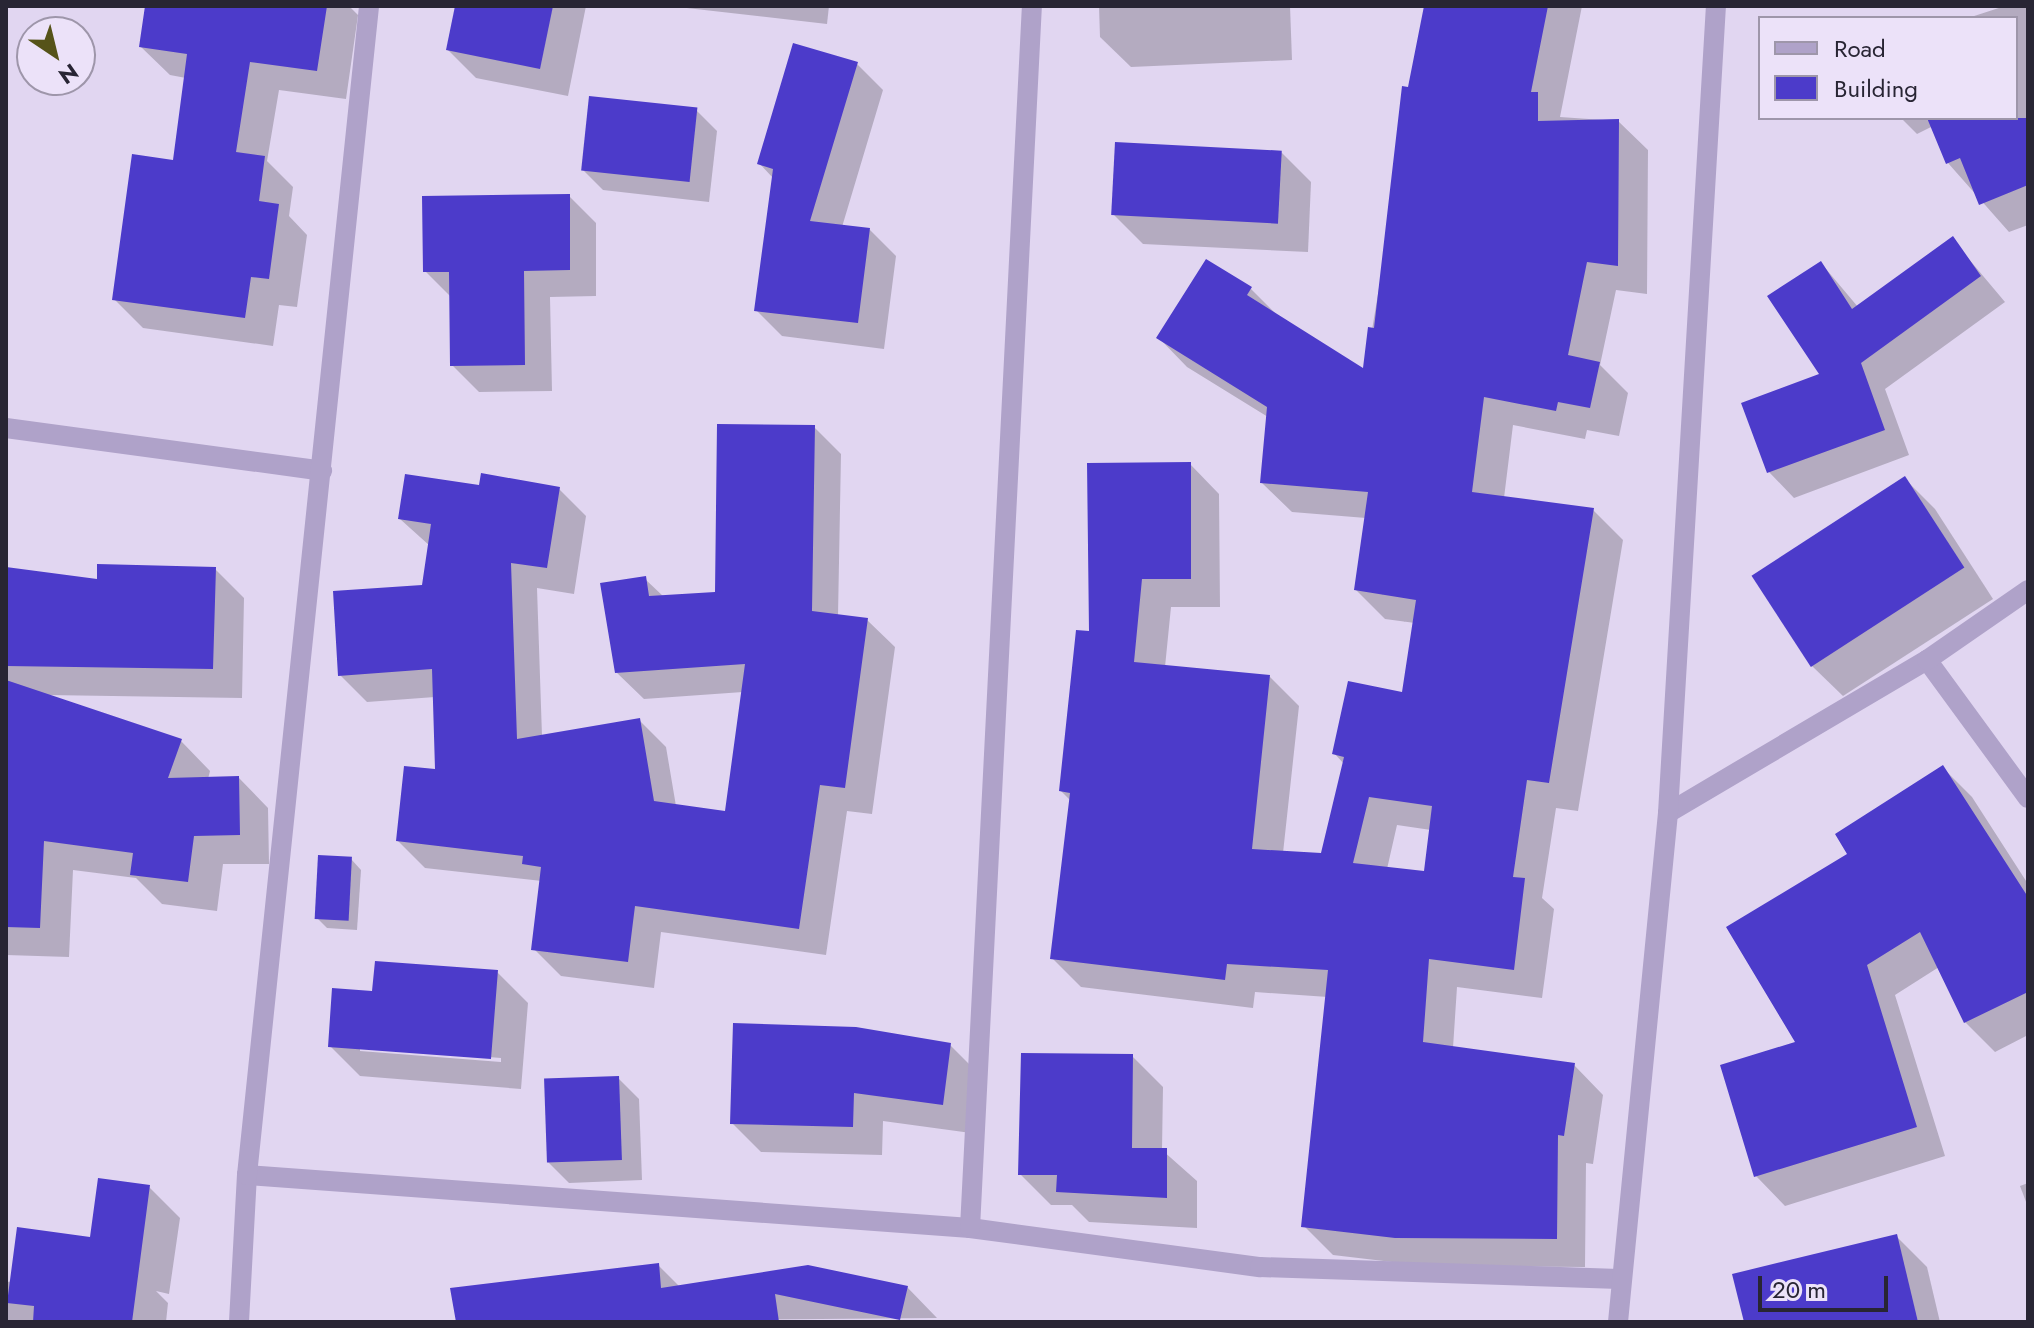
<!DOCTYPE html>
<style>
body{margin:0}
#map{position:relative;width:2034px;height:1328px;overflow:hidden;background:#e1d6f1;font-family:Jost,sans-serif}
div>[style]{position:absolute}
.shadow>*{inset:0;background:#0003}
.building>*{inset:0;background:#4c3bca;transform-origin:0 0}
.minor>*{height:20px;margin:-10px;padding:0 10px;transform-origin:10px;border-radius:10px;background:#afa2c9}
span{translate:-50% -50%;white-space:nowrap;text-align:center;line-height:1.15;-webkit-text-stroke:8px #ece2f9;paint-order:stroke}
.frame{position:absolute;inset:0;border:8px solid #282534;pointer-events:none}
.legend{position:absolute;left:1758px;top:16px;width:260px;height:104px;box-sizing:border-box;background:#ece2f9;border:2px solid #9e96aa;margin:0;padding:10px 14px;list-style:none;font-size:24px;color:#282534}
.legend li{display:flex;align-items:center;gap:16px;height:40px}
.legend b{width:40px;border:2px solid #9e96aa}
.north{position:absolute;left:16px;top:16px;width:80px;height:80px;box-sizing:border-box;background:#ece2f9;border:2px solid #9e96aa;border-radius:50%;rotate:145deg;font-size:22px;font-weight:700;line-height:32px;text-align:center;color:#282534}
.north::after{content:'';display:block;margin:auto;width:28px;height:36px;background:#565319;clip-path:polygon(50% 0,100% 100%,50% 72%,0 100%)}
.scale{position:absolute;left:1758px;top:1276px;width:130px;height:36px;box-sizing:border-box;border:4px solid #282534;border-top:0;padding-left:10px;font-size:24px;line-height:28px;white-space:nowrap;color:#282534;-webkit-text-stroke:6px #ece2f9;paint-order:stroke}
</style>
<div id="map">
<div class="shadow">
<i style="clip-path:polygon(147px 6px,349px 6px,358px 15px,346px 99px,279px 90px,267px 161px,293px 187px,289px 216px,307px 235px,297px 307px,279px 305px,273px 346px,143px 328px,114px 299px,174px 162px,186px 78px,170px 75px,141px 47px)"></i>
<i style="clip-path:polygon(457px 6px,586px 6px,568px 96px,476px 78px,448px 50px)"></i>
<i style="clip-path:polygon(669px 6px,829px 6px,827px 24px)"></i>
<i style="clip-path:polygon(1099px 6px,1290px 6px,1292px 60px,1131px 67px,1100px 37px)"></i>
<i style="clip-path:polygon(evenodd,1426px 6px,1582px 6px,1560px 117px,1618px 121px,1648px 150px,1647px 294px,1616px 290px,1600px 365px,1628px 393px,1619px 436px,1587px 430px,1585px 439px,1513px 425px,1504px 498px,1593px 510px,1623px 540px,1578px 811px,1556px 808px,1542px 898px,1554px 909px,1542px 998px,1457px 987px,1453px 1048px,1574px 1065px,1603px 1095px,1593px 1164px,1586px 1163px,1585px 1267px,1426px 1266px,1333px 1255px,1304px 1226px,1328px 997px,1255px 992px,1253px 1008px,1081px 987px,1052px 958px,1071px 801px,1061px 791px,1091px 634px,1190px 464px,1219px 494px,1220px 607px,1171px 607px,1165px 667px,1270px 677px,1299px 706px,1283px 853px,1323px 855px,1344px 764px,1334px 753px,1404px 695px,1415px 623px,1385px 619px,1356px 590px,1366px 518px,1292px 512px,1262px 483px,1268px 417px,1187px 367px,1158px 337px,1251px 289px,1281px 319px,1365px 372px,1426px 6px,1397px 825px,1431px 830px,1425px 873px,1387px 869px,1397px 825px)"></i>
<i style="clip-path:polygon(2005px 6px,2028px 6px,2028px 225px,2009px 232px,1948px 163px,1933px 126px,1917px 134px,1901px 118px,2016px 118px,2016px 18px,1968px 18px)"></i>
<i style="clip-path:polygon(857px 64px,883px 90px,842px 227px,870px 230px,896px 256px,884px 349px,782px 336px,756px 310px,773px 178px,760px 164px)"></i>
<i style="clip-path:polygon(696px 110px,717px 131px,709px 202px,603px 190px,582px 169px)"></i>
<i style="clip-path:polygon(1281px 152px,1311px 182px,1308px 252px,1143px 244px,1113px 214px)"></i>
<i style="clip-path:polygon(569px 196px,596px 223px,596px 296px,550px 297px,552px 391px,479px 392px,452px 365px,452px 298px,425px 271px)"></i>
<i style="clip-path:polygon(1952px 239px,2005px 302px,1885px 389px,1909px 455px,1794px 498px,1769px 472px,1822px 375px,1821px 263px,1858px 307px)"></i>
<i style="clip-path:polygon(814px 427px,841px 454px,838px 616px,867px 620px,895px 647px,872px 814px,847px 811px,826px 955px,661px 932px,654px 988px,561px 976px,534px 949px,542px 881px,425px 868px,398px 841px,437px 771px,435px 697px,367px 702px,340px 675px,424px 587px,430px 546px,400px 519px,481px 487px,559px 489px,586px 516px,574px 594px,537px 588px,542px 736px,639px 720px,666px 747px,676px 806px,726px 814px,743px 692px,644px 699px,616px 672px,645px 579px,664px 597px,717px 594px)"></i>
<i style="clip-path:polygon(1904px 478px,1935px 509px,1993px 599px,1843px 696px,1812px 666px)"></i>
<i style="clip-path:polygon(6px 569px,99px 581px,215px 569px,244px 598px,242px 698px,47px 695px,181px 741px,210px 771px,208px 779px,239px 778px,268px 808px,269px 864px,223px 864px,217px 911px,162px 904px,136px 878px,73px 870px,69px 957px,6px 955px)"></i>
<i style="clip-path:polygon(1943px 768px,1972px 797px,2028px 884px,2028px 1035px,1995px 1052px,1965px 1022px,1939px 967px,1895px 995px,1945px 1156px,1785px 1206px,1756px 1176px,1850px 854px)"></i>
<i style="clip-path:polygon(351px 859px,361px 870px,357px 930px,327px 928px,317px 918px)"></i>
<i style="clip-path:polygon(evenodd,497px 972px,528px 1003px,521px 1089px,360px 1076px,330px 1046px,374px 993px,497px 972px,360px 1047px,501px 1058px,501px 1062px,360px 1051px,360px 1047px)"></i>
<i style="clip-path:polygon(950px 1045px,979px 1074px,971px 1133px,883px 1121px,882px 1155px,761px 1152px,732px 1123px)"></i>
<i style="clip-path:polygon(1132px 1056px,1163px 1087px,1162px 1150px,1197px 1181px,1197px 1228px,1089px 1222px,1072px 1205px,1051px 1205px,1020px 1174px)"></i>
<i style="clip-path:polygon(618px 1078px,639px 1099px,642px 1180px,569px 1183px,548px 1162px)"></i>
<i style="clip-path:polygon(2028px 1183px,2028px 1207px,2020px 1186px)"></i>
<i style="clip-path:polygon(149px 1187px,180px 1218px,169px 1294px,156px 1291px,168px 1303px,166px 1322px,6px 1322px,6px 1282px,111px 1274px)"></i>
<i style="clip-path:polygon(1896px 1236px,1927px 1267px,1940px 1322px,1746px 1322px)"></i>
<i style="clip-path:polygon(658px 1265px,680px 1287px,907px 1287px,937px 1318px,458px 1322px)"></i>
</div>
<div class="building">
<i style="clip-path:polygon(145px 6px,327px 6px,317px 71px,250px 62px,236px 152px,265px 156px,259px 201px,279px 204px,269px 279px,251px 277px,245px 318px,112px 300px,132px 154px,173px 160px,187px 54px,139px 47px)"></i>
<i style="clip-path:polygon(455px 6px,553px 6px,540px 69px,446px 50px)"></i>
<i style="clip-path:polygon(evenodd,1424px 6px,1548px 6px,1531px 92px,1538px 92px,1538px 121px,1619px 119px,1618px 266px,1587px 262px,1568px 355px,1600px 362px,1590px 408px,1558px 402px,1556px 411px,1484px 397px,1472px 492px,1594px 508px,1549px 783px,1527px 780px,1513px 877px,1525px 878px,1514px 970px,1429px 959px,1423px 1042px,1575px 1063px,1564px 1136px,1558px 1135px,1557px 1239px,1395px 1238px,1301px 1227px,1328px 970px,1227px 964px,1225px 980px,1050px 959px,1070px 793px,1059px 791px,1076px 630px,1089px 631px,1087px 463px,1191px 462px,1191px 579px,1142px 579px,1134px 662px,1270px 675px,1252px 849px,1321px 853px,1344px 757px,1332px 754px,1348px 681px,1402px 692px,1416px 600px,1354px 590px,1368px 492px,1260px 483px,1267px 407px,1156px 338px,1206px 259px,1252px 287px,1247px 295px,1363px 368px,1368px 327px,1374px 328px,1402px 86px,1408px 87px,1424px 6px,1369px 797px,1432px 806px,1424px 871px,1353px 863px,1369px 797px)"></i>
<i style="clip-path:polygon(793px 43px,858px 62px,810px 221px,870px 228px,858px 323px,754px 311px,773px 169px,757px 164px)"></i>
<i style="left:589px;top:96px;width:109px;height:75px;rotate:6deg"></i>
<i style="clip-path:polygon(1927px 118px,2028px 118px,2028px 185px,1979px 205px,1960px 158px,1946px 164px)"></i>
<i style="left:1115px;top:142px;width:167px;height:73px;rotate:3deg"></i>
<i style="clip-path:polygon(570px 194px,570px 270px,524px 271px,525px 365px,450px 366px,449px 272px,423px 272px,422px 196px)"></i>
<i style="clip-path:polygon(1953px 236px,1981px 276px,1861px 363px,1885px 430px,1767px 473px,1741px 403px,1819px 374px,1767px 296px,1821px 261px,1852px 309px)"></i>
<i style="clip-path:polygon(717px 424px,815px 425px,812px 611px,868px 618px,845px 788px,820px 785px,799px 929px,635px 906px,628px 962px,531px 950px,541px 867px,522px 864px,523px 856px,396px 841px,404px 766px,435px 769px,432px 669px,338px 676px,333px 591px,422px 585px,431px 524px,398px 519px,405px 474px,479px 485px,481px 473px,560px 487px,547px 568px,511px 563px,517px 739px,640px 718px,654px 801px,725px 811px,745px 664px,615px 673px,600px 583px,646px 576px,649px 596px,715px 592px)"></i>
<i style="left:1905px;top:476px;width:109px;height:183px;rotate:57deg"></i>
<i style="clip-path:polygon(97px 564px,216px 567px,213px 669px,6px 666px,6px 567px,97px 579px)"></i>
<i style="clip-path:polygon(6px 680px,182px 739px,168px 778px,239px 776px,240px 835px,194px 836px,188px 882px,130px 875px,133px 853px,44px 841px,40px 928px,6px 927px)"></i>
<i style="clip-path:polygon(1943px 765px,2028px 897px,2028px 992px,1964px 1023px,1920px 932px,1867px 965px,1917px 1127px,1754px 1177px,1720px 1065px,1795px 1042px,1726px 927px,1847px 854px,1835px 834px)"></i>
<i style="left:318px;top:855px;width:34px;height:64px;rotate:3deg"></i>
<i style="clip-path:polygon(375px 961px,498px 970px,491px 1059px,328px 1047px,332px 988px,372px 991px)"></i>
<i style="clip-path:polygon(733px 1023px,856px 1027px,951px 1043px,943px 1105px,854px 1093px,853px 1127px,730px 1124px)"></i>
<i style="clip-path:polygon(1021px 1053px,1133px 1054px,1132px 1148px,1167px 1148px,1167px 1198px,1056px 1192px,1057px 1175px,1018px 1175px)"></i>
<i style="left:619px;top:1076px;width:84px;height:75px;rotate:88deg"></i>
<i style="clip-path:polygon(98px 1178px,150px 1185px,132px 1322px,33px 1322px,34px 1306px,7px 1303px,17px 1227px,90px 1237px)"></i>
<i style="clip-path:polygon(1897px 1234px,1918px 1322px,1744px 1322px,1732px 1274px)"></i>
<i style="clip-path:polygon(659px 1263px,661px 1288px,808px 1265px,908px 1286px,900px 1320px,775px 1294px,779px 1322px,456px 1322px,450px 1288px)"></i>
</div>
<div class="minor">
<i style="left:6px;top:428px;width:319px;rotate:7.7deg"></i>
<i style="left:1927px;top:660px;width:171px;rotate:53.8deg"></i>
<i style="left:1668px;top:813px;width:301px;rotate:-30.6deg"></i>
<i style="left:1927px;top:660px;width:123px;rotate:-34.7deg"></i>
<i style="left:247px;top:1175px;width:725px;rotate:4.19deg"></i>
<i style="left:970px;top:1228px;width:293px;rotate:7.7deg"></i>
<i style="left:1260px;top:1267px;width:359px;rotate:1.9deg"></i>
<i style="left:970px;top:1228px;width:1224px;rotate:-87.1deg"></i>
<i style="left:239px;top:1322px;width:147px;rotate:-86.9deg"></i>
<i style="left:247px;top:1175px;width:1175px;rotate:-84.04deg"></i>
<i style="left:1618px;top:1322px;width:511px;rotate:-84.39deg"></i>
<i style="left:1668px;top:813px;width:808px;rotate:-86.6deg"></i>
</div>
<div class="frame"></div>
<ul class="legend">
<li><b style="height:10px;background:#afa2c9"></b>Road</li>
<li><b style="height:22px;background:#4c3bca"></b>Building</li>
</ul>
<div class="north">N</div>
<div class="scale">20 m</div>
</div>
